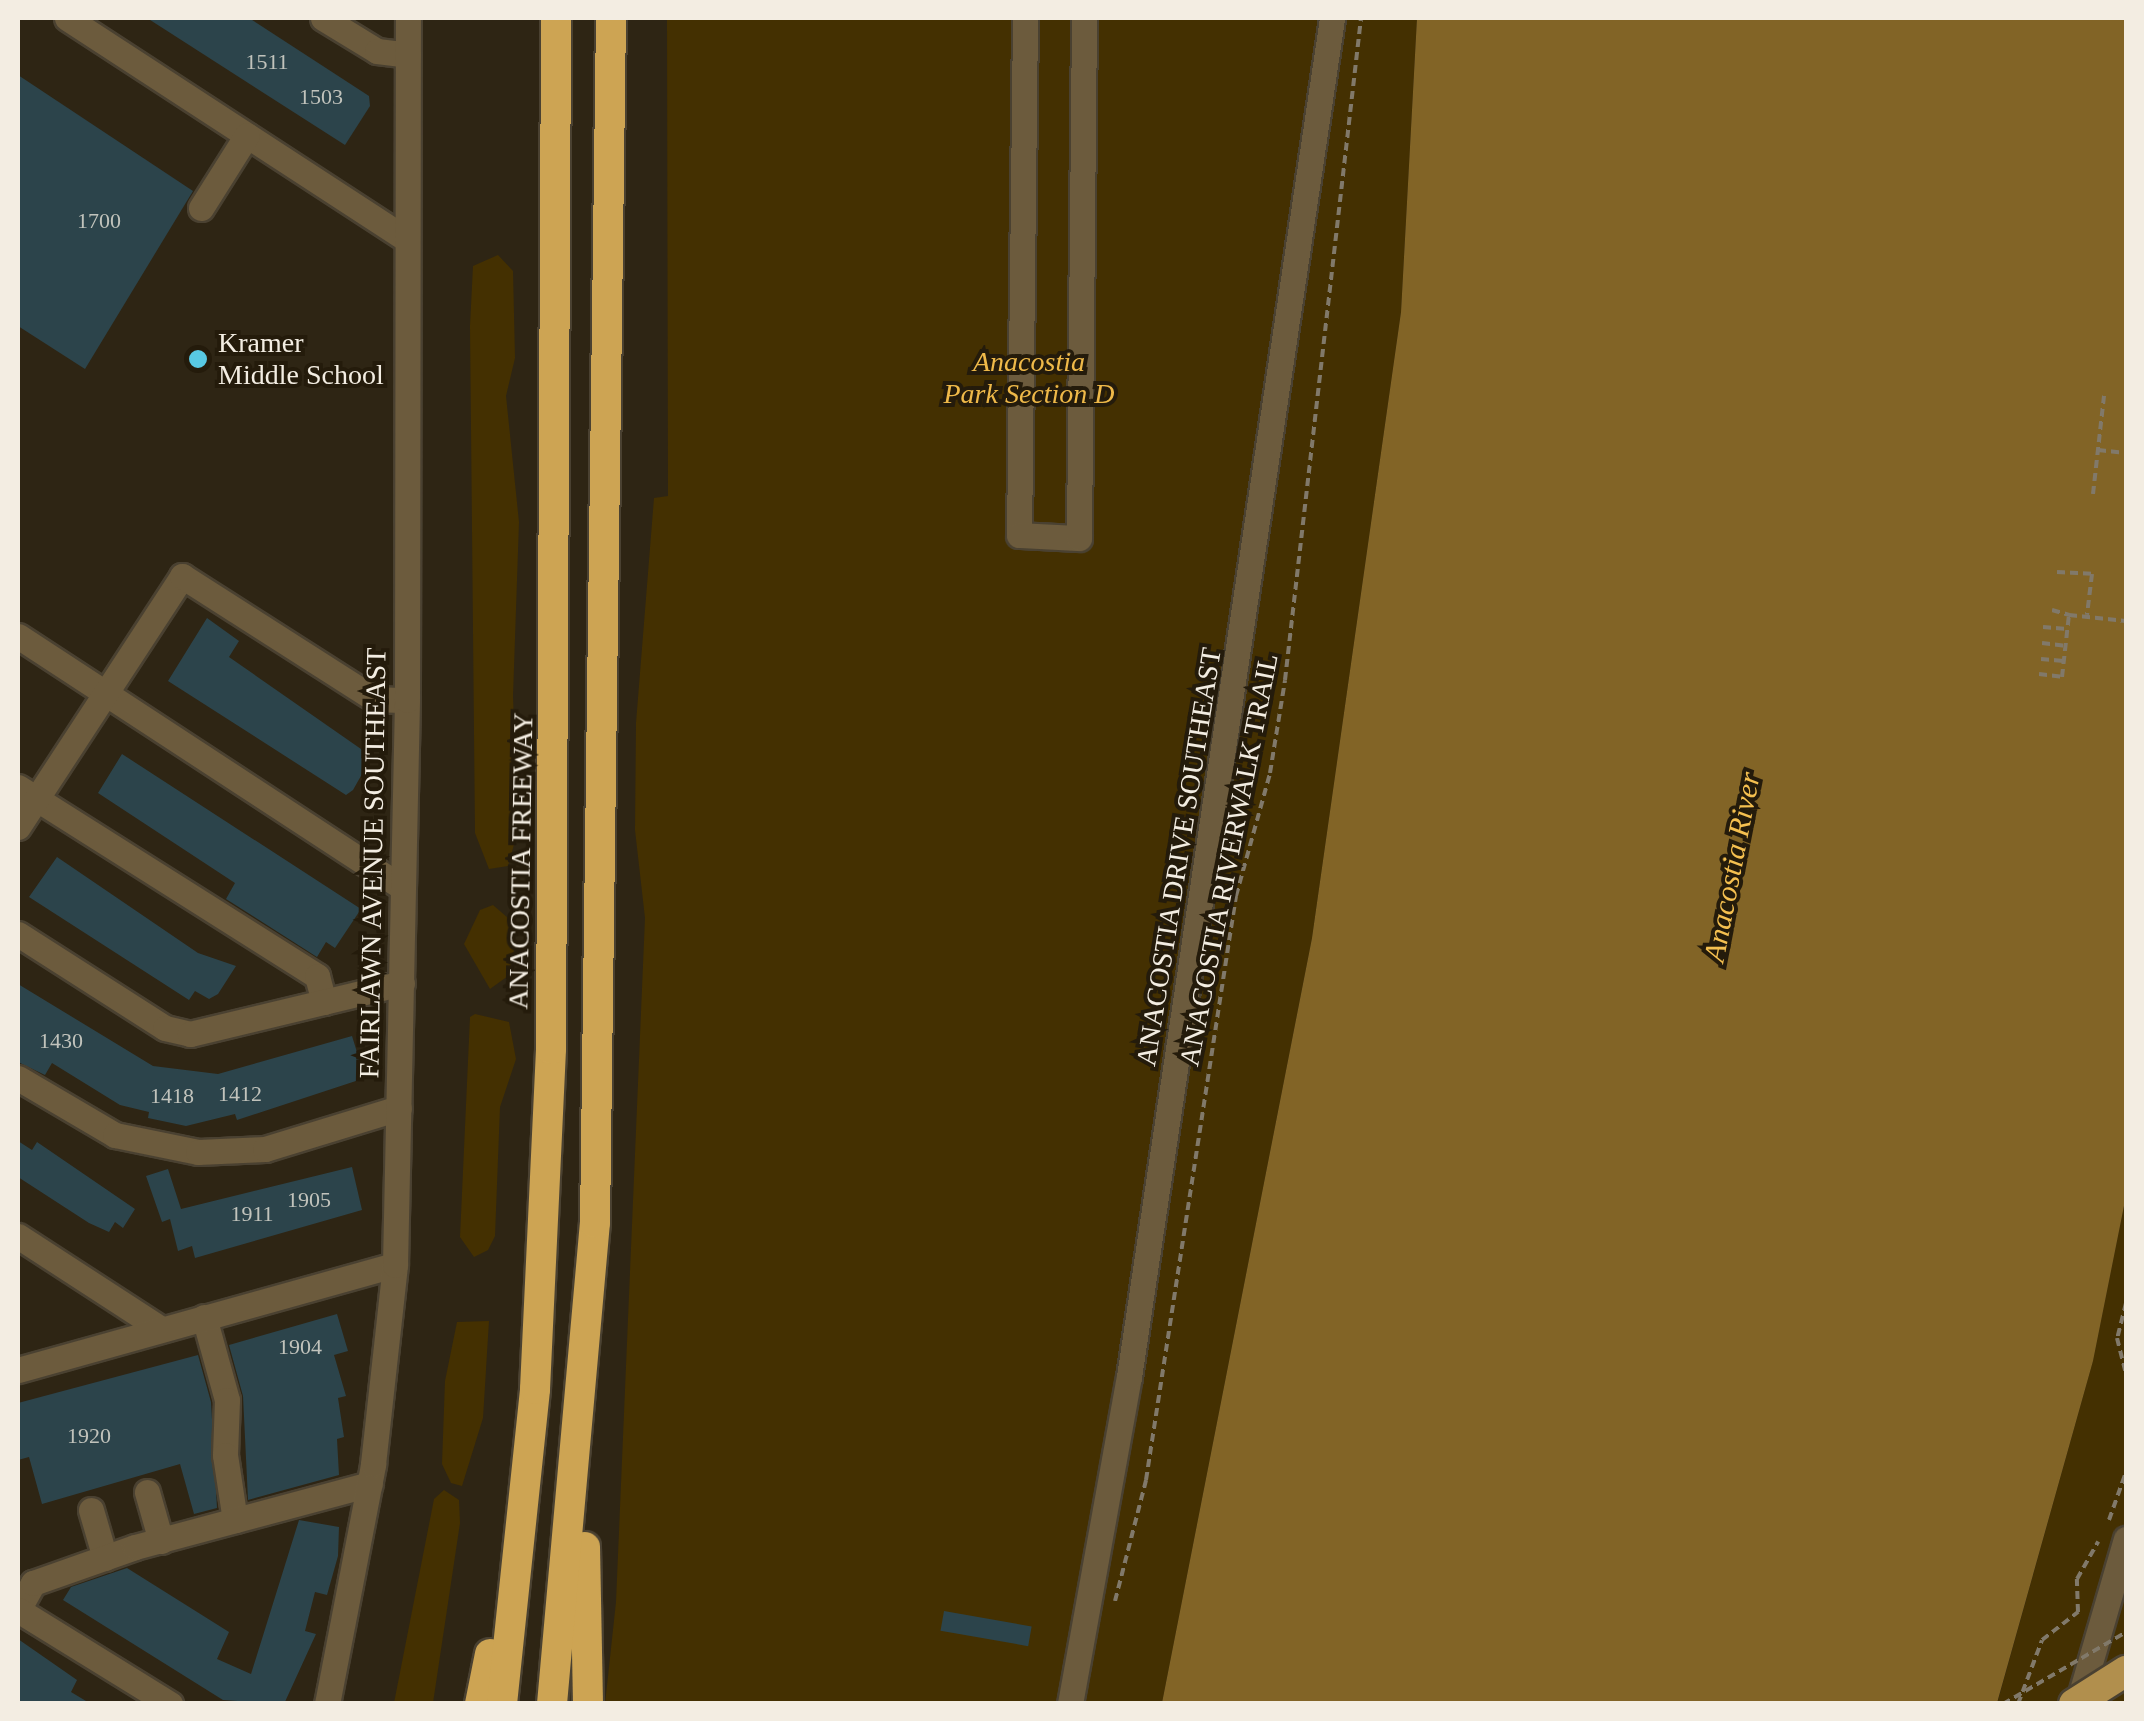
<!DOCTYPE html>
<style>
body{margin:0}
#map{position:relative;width:2144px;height:1721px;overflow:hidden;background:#2e2514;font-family:"Times New Roman",serif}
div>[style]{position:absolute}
.green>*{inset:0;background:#443001}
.water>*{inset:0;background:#826426}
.building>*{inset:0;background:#2c444b;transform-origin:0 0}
.path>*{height:4px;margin-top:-2px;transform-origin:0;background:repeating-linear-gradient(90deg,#81796a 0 8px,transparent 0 13px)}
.roads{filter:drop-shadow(2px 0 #4a4131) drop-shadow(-2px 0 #4a4131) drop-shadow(0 2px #4a4131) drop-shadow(0 -2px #4a4131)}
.minor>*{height:25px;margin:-12.5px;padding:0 12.5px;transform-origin:12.5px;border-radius:12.5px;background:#6c5b3d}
.highway>*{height:30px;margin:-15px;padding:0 15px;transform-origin:15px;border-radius:15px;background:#cda453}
.path-bridge>*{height:4px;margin-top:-2px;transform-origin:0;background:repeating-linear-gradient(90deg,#81796a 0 8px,transparent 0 13px)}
.bridges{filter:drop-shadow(2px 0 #4a4131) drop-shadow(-2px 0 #4a4131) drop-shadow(0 2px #4a4131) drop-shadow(0 -2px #4a4131)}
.major-bridge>*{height:30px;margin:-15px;padding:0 15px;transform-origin:15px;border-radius:15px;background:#b18f4d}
.dots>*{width:28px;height:28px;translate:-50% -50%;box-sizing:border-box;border:5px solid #241b0b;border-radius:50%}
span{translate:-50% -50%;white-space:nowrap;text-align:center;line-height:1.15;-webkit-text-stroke:8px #241b0b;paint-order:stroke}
.number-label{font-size:22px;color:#c1c3bc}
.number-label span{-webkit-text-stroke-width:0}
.poi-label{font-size:28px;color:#f3ede2}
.left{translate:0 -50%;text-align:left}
.park-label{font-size:28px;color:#efb949;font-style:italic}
.street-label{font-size:28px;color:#f3ede2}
.water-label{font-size:30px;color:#f5c050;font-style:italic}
.frame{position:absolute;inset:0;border:20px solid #f3ede2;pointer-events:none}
</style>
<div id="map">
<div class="green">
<i style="clip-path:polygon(667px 18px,1417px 18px,1401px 312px,1312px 938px,1162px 1703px,605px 1704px,616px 1602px,645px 918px,635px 830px,636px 723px,654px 498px,668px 496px)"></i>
<i style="clip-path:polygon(498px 255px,513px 271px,515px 358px,506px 396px,519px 522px,513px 696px,518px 830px,508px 866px,489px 869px,475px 833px,470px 326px,473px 266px)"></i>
<i style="clip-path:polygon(493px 905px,508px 918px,515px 946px,508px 976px,490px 989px,464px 944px,480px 910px)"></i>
<i style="clip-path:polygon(475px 1014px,509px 1022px,516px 1059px,500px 1107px,495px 1236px,488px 1250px,474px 1257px,460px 1237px,470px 1017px)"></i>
<i style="clip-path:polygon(2126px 1196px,2126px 1703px,1997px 1704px,2093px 1361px)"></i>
<i style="clip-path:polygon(489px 1321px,483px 1418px,462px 1486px,451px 1483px,442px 1464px,445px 1381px,457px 1322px)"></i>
<i style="clip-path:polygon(444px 1490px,459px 1500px,460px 1523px,433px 1703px,394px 1703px,434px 1499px)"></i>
</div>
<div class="water">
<i style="clip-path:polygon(1417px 18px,2126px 18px,2126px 1196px,2093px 1361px,1997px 1703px,1162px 1703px,1312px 938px,1401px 312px)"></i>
</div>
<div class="building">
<i style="clip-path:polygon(147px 18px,249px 18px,369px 96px,370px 106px,345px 145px)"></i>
<i style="clip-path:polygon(18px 75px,193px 191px,85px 369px,18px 326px)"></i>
<i style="clip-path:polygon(207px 618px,239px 641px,229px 657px,361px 749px,366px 767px,353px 790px,346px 795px,168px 681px)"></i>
<i style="clip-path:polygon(122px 754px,361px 909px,335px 948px,326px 942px,317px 957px,226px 899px,235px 883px,98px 793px)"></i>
<i style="clip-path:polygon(57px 857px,198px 953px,236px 966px,218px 994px,209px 999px,195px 991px,189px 1000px,29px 897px)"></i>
<i style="clip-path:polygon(18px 984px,153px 1066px,218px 1074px,352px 1036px,365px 1078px,237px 1120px,235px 1114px,186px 1126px,148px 1118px,149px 1112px,120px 1105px,52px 1063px,45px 1075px,18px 1062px)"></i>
<i style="clip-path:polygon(18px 1141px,32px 1150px,37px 1142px,135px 1209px,123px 1228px,115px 1222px,109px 1232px,89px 1223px,18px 1177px)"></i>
<i style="clip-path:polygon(352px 1167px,362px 1210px,195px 1258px,192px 1246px,178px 1251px,170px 1219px,162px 1222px,146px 1176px,168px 1169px,181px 1209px)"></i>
<i style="clip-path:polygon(337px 1314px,348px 1351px,334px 1355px,346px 1396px,338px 1398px,344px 1437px,337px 1439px,339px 1475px,248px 1500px,243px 1396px,229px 1345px)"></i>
<i style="clip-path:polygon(198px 1355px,211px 1402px,217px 1508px,194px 1514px,180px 1464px,42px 1504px,29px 1457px,18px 1460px,18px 1403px)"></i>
<i style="clip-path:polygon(299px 1520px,339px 1527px,338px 1556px,327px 1595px,315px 1592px,305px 1631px,316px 1634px,284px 1704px,223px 1700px,63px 1600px,71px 1587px,127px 1568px,229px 1632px,217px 1659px,251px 1674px)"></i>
<i style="left:944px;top:1611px;width:89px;height:20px;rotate:10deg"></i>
<i style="clip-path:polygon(18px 1639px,77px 1680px,71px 1692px,91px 1704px,18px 1704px)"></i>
</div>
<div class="path">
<i style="left:2098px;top:450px;width:28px;rotate:6deg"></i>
<i style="left:2093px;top:494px;width:99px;rotate:-83.6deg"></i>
<i style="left:2057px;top:572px;width:35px;rotate:3deg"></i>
<i style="left:2092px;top:574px;width:41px;rotate:97deg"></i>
<i style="left:2052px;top:610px;width:18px;rotate:16deg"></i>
<i style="left:2043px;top:627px;width:24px;rotate:5deg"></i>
<i style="left:2042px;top:643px;width:23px;rotate:7deg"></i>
<i style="left:2041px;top:659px;width:23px;rotate:5deg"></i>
<i style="left:2039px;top:674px;width:23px;rotate:7deg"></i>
<i style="left:2062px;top:677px;width:62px;rotate:-83.6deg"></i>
<i style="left:2069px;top:615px;width:57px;rotate:6deg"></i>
<i style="left:2126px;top:1303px;width:36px;rotate:104deg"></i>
<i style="left:2117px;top:1338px;width:38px;rotate:76deg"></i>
<i style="left:2109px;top:1520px;width:51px;rotate:-70.5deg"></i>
<i style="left:1115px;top:1601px;width:125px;rotate:-75.6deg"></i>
<i style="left:1146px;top:1480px;width:591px;rotate:-81.24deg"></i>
<i style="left:1236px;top:896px;width:128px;rotate:-74.5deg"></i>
<i style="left:1270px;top:773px;width:94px;rotate:-80.8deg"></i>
<i style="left:1285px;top:680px;width:666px;rotate:-83.45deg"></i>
<i style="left:2018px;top:1704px;width:68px;rotate:-69.4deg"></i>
<i style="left:2042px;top:1640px;width:46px;rotate:-37.9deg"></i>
<i style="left:2078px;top:1612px;width:33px;rotate:-92deg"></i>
<i style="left:2077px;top:1579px;width:43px;rotate:-60.4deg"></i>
</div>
<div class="roads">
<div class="minor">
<i style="left:67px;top:18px;width:403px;rotate:33.1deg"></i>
<i style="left:323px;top:18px;width:63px;rotate:31.4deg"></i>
<i style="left:377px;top:51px;width:31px;rotate:7deg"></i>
<i style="left:1025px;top:18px;width:517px;rotate:90.66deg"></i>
<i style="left:1019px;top:535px;width:60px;rotate:2.9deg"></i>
<i style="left:1079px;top:538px;width:520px;rotate:-89.45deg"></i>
<i style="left:201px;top:208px;width:86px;rotate:-57.8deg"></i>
<i style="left:18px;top:636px;width:460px;rotate:33.2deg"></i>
<i style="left:18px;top:787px;width:354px;rotate:32.3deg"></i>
<i style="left:317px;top:976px;width:27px;rotate:75deg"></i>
<i style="left:18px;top:827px;width:300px;rotate:-56.8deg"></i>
<i style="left:182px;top:576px;width:228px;rotate:32.6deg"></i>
<i style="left:374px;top:699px;width:33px;rotate:2deg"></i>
<i style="left:18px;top:934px;width:174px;rotate:32.6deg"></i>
<i style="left:165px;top:1028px;width:26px;rotate:13deg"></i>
<i style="left:190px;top:1034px;width:218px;rotate:-13.5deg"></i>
<i style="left:18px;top:1078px;width:113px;rotate:30.4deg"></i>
<i style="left:115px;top:1135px;width:85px;rotate:11.6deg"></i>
<i style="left:198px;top:1152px;width:67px;rotate:-2.6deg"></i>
<i style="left:265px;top:1149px;width:140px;rotate:-17deg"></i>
<i style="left:18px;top:1236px;width:171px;rotate:33deg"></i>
<i style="left:204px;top:1317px;width:86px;rotate:74.5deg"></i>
<i style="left:227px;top:1400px;width:55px;rotate:92.1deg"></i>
<i style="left:225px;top:1455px;width:66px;rotate:81.3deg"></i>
<i style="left:18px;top:1370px;width:391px;rotate:-15.6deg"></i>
<i style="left:147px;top:1492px;width:51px;rotate:74.1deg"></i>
<i style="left:91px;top:1510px;width:50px;rotate:73.7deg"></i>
<i style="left:18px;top:1610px;width:31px;rotate:-61deg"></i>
<i style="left:33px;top:1583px;width:108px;rotate:-19.4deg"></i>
<i style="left:135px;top:1547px;width:243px;rotate:-15deg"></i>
<i style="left:18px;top:1610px;width:179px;rotate:31.7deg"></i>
<i style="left:327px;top:1704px;width:244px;rotate:-79.1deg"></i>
<i style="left:373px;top:1464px;width:200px;rotate:-83.7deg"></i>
<i style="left:395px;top:1265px;width:565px;rotate:-88.78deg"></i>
<i style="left:407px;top:700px;width:682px;rotate:-89.92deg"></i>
<i style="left:1070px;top:1704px;width:332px;rotate:-79.8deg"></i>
<i style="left:1129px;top:1377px;width:1374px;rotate:-81.5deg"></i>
<i style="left:2078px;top:1704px;width:172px;rotate:-73.8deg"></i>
</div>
<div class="highway">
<i style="left:585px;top:1547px;width:157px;rotate:88.9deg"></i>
<i style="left:480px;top:1704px;width:51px;rotate:-78.7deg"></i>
<i style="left:502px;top:1704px;width:317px;rotate:-84deg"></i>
<i style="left:535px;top:1389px;width:340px;rotate:-87.3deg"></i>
<i style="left:551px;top:1049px;width:1031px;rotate:-89.72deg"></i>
<i style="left:552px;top:1704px;width:483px;rotate:-84.9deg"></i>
<i style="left:595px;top:1223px;width:1205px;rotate:-89.24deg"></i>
</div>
</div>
<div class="path-bridge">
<i style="left:2003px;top:1704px;width:143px;rotate:-30.3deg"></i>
</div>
<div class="bridges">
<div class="major-bridge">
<i style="left:2074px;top:1704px;width:62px;rotate:-32.4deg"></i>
</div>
</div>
<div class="dots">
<i style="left:198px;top:359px;background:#58c9e3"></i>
</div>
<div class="number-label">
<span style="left:267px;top:62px">1511</span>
<span style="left:321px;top:97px">1503</span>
<span style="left:99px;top:221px">1700</span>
<span style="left:61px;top:1041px">1430</span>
<span style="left:240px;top:1094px">1412</span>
<span style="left:172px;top:1096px">1418</span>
<span style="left:309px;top:1200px">1905</span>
<span style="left:252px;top:1214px">1911</span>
<span style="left:300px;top:1347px">1904</span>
<span style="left:89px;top:1436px">1920</span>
</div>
<div class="poi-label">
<span class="left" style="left:218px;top:359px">Kramer<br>Middle School</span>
</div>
<div class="park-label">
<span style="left:1029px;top:378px">Anacostia<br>Park Section D</span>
</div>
<div class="street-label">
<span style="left:1179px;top:857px;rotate:-81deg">ANACOSTIA DRIVE SOUTHEAST</span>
<span style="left:1229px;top:860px;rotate:-79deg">ANACOSTIA RIVERWALK TRAIL</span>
<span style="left:521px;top:861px;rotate:-89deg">ANACOSTIA FREEWAY</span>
<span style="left:373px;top:863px;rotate:-89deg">FAIRLAWN AVENUE SOUTHEAST</span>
</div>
<div class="water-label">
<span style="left:1732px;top:867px;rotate:-79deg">Anacostia River</span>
</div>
<div class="frame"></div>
</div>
